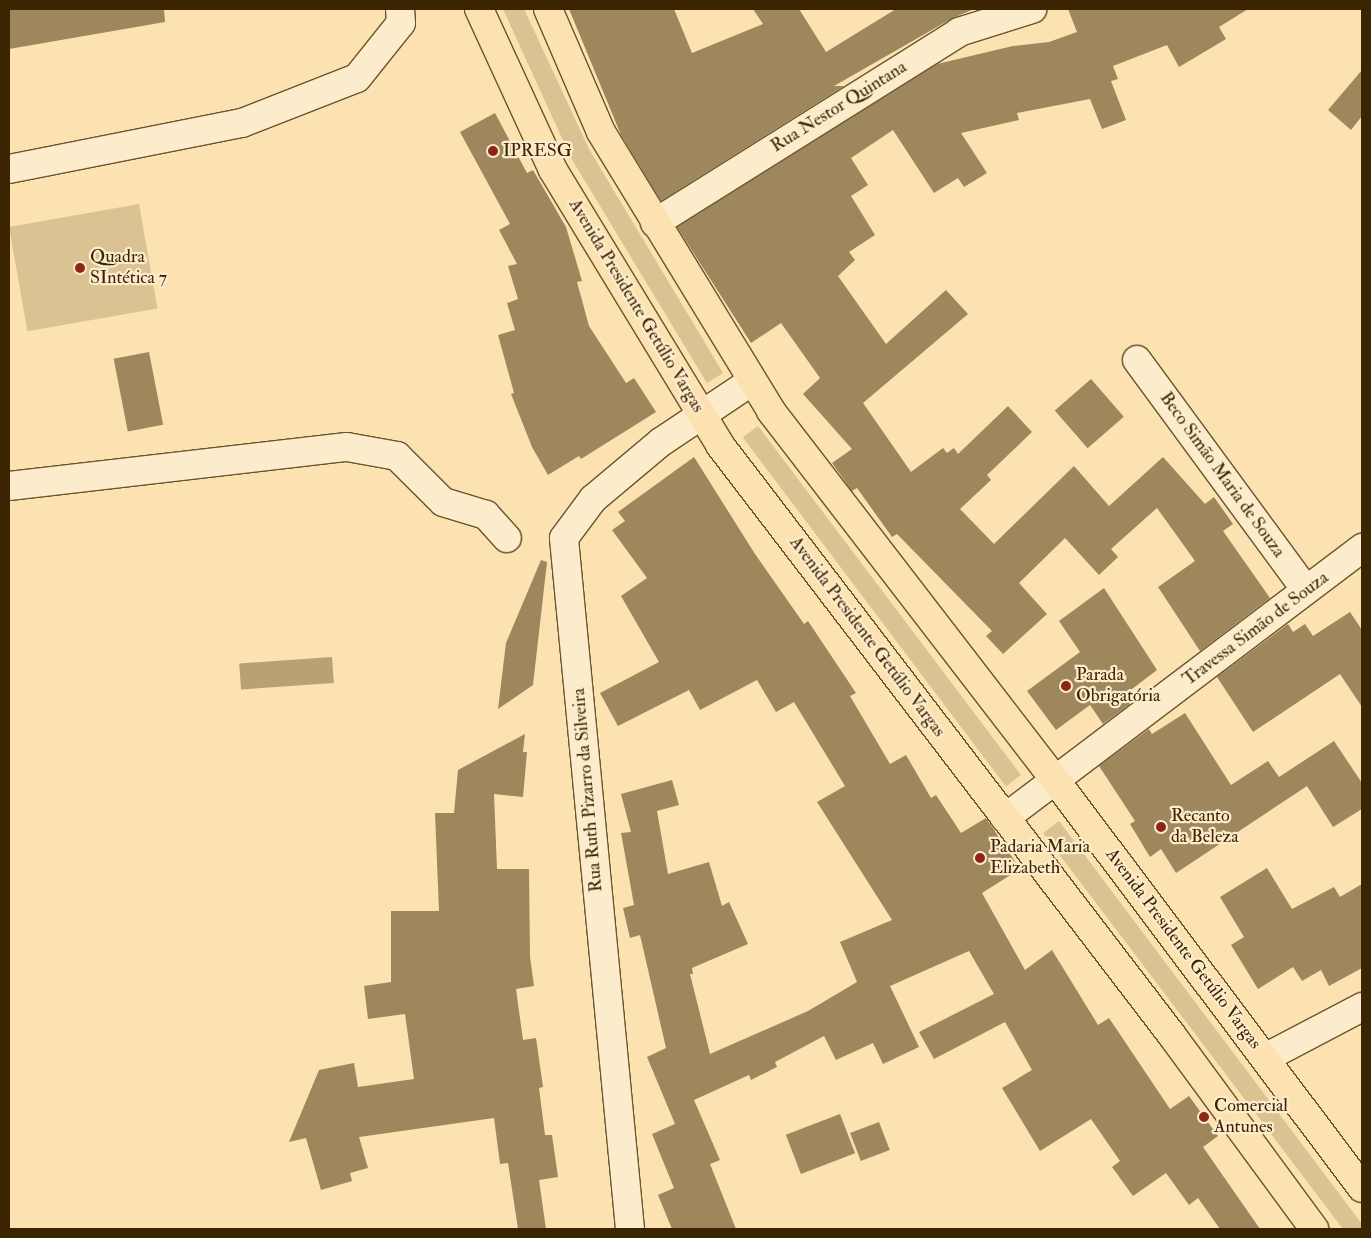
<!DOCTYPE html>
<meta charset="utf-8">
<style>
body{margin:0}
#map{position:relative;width:1371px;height:1238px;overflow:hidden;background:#fbe2b0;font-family:"IM FELL Double Pica",serif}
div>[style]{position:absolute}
.green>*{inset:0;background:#dac292;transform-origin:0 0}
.water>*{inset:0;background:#b9a174;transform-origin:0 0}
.building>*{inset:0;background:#9e875c;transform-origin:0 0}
.roads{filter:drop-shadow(1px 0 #6a542d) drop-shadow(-1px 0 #6a542d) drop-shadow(0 1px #6a542d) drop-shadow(0 -1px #6a542d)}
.minor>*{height:28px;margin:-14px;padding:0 14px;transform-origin:14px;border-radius:14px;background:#fceccc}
.major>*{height:28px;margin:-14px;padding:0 14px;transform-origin:14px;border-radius:14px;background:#fbe2b0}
.dots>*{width:14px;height:14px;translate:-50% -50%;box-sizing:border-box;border:2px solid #fceccc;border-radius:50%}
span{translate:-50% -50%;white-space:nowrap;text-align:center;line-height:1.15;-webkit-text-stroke:4.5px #fceccc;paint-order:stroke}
.street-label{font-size:18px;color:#3a2401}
.poi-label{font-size:18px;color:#3a2401}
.left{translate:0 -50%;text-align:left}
.frame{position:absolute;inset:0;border:10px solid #3a2401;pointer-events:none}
</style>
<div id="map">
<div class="green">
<i style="clip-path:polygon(503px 9px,524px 9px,589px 149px,723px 373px,707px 383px,571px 158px)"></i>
<i style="left:139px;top:204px;width:106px;height:132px;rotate:80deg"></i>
<i style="left:758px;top:426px;width:437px;height:19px;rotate:53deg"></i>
<i style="clip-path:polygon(1059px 821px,1362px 1224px,1362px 1229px,1343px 1229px,1043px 833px)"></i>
</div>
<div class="water">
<i style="left:332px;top:657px;width:26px;height:93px;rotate:86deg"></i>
</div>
<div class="building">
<i style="clip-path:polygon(9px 9px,164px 9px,165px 22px,9px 49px)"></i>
<i style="clip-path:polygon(569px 9px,674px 9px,692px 53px,763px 24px,753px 9px,799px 9px,826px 52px,896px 9px,974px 9px,951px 19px,834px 86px,844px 86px,661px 201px,621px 135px)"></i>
<i style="clip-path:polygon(1068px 9px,1248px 9px,1219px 27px,1226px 39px,1179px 67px,1167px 45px,1113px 66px,1118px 79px,1111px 81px,1126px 120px,1102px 129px,1090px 99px,1017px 113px,1019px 120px,961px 133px,987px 173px,964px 187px,958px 178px,934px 193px,893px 130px,851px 158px,868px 185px,851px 196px,875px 235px,849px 252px,855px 260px,838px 276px,886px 344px,946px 290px,968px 314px,863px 403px,911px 472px,943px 448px,947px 453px,954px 448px,958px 454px,1008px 406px,1032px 432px,987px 475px,991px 480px,960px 509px,994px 544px,1074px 466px,1109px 506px,1163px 457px,1205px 504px,1214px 497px,1233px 524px,1223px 531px,1270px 598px,1200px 651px,1158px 587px,1195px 561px,1157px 508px,1111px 549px,1118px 557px,1099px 575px,1065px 538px,1019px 583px,1047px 614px,1003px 654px,986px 636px,992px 631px,897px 534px,892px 537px,857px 488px,852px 491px,832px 463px,852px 449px,803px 394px,820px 378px,781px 323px,751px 343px,677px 227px,937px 64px,1013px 46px,1049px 42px,1077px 32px)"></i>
<i style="clip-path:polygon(1362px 70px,1362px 116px,1351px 130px,1328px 110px)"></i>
<i style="clip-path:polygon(495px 113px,527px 173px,533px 170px,566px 227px,582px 281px,577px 282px,589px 326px,626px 383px,634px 378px,656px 412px,581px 459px,579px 456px,548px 475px,532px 447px,511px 394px,514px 393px,498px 335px,515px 330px,507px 303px,518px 299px,508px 266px,517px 264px,499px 230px,510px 224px,460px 132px)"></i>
<i style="left:149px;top:352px;width:74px;height:36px;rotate:79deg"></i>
<i style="left:1091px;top:379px;width:50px;height:48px;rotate:49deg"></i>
<i style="clip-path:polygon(694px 457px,755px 554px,804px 624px,808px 621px,856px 693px,850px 696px,890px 764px,906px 755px,931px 798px,936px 795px,961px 833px,986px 818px,1020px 869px,982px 893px,1025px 970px,1052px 950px,1098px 1025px,1109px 1018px,1170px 1109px,1189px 1096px,1218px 1136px,1203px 1147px,1260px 1229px,1220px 1229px,1198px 1198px,1189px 1205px,1166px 1173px,1133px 1196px,1112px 1167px,1120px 1161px,1091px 1119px,1040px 1151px,1002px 1088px,1032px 1070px,1005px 1022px,934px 1059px,919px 1032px,994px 994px,969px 951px,890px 986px,919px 1047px,883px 1064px,873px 1043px,836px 1060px,824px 1036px,775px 1062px,777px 1067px,751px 1080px,749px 1075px,694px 1100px,720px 1160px,710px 1164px,736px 1229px,672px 1229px,658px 1195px,674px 1188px,652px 1134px,675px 1124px,647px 1057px,666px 1048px,640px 935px,630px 938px,623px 908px,634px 905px,621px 833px,631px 832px,621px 794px,672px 780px,679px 805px,657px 811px,668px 874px,709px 862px,722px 906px,729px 902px,748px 944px,692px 968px,693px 974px,690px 974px,710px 1054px,808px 1011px,857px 982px,840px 942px,892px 920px,817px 802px,845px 786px,794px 702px,776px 712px,757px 680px,700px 710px,689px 690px,618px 726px,600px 693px,659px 662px,621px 596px,647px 578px,612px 530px,625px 521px,618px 512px)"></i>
<i style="clip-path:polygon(541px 560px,547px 562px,533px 685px,498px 709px,506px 643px)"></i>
<i style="clip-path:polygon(1104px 588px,1157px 670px,1124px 695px,1130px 704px,1103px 724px,1090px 705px,1056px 730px,1027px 691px,1080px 652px,1059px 621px)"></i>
<i style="clip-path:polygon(1350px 612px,1362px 630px,1362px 707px,1340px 674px,1253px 732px,1217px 677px,1288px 624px,1293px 632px,1305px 624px,1313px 636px)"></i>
<i style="clip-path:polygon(1185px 713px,1231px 785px,1268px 761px,1279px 777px,1334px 741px,1362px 783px,1362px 809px,1333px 827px,1307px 786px,1176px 873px,1161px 849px,1150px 857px,1130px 824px,1135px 821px,1099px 766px,1149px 729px,1152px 734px)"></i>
<i style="clip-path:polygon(525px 734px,523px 752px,527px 752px,523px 797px,494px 794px,497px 869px,529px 869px,530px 957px,534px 986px,516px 989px,523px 1040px,536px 1038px,543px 1087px,539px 1088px,545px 1135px,552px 1135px,558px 1177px,539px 1180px,546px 1229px,518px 1229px,508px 1163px,500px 1164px,494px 1118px,359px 1137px,368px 1168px,350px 1173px,352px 1181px,321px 1190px,306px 1138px,289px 1142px,319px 1070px,354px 1063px,358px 1087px,414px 1079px,405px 1014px,368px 1019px,364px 986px,391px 982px,391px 911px,439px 911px,435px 813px,454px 813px,458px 770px)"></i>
<i style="clip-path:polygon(1267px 868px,1292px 909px,1334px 887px,1340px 897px,1362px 884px,1362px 968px,1329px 986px,1321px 970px,1302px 981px,1293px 967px,1258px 989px,1231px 945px,1244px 937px,1220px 897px)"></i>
<i style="left:840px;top:1114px;width:42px;height:58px;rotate:69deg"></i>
<i style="left:879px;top:1122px;width:30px;height:31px;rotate:69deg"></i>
</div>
<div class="roads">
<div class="minor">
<i style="left:9px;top:169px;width:237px;rotate:-11.2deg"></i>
<i style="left:242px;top:123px;width:123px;rotate:-21.4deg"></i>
<i style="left:357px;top:78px;width:70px;rotate:-51.3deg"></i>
<i style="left:401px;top:23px;width:14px;rotate:-94deg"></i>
<i style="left:655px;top:223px;width:359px;rotate:-32.1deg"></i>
<i style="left:959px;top:32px;width:77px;rotate:-17.5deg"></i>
<i style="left:1137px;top:360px;width:285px;rotate:53.7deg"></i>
<i style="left:9px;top:486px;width:340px;rotate:-6.6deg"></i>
<i style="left:347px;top:447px;width:51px;rotate:10.2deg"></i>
<i style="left:397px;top:456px;width:65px;rotate:45deg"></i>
<i style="left:443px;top:502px;width:45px;rotate:16.8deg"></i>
<i style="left:486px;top:515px;width:31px;rotate:48deg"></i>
<i style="left:1005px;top:818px;width:448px;rotate:-37.1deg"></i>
<i style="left:1265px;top:1058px;width:110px;rotate:-27.7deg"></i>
<i style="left:630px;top:1229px;width:694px;rotate:-95.46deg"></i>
<i style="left:564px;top:538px;width:49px;rotate:-53.4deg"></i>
<i style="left:593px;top:499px;width:89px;rotate:-40deg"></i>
<i style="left:661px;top:442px;width:110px;rotate:-33.8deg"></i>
</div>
<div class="major">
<i style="left:479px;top:9px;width:177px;rotate:65.3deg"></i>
<i style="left:553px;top:170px;width:322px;rotate:58.7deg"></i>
<i style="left:720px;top:445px;width:742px;rotate:52.56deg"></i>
<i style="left:1171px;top:1034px;width:242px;rotate:53.7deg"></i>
<i style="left:548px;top:9px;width:134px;rotate:66.7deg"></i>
<i style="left:601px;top:132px;width:327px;rotate:58.6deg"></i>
<i style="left:771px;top:411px;width:467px;rotate:52.4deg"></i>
<i style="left:1056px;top:781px;width:509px;rotate:53.06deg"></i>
</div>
</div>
<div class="dots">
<i style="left:493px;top:151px;background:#8f2418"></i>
<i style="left:80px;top:268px;background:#8f2418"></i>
<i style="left:1066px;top:686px;background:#8f2418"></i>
<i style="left:1161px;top:827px;background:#8f2418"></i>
<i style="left:980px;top:858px;background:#8f2418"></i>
<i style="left:1204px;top:1117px;background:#8f2418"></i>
</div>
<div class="street-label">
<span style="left:839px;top:107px;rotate:-32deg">Rua Nestor Quintana</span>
<span style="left:636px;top:306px;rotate:59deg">Avenida Presidente Getúlio Vargas</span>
<span style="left:1222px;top:475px;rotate:54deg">Beco Simão Maria de Souza</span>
<span style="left:1256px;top:629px;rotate:-37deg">Travessa Simão de Souza</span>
<span style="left:867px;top:637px;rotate:53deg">Avenida Presidente Getúlio Vargas</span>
<span style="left:588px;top:790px;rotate:-95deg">Rua Ruth Pizarro da Silveira</span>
<span style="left:1183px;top:949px;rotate:53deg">Avenida Presidente Getúlio Vargas</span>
</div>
<div class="poi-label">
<span class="left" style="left:503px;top:151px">IPRESG</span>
<span class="left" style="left:90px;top:268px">Quadra<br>SIntética 7</span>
<span class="left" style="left:1076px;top:686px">Parada<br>Obrigatória</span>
<span class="left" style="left:1171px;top:827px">Recanto<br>da Beleza</span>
<span class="left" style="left:990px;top:858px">Padaria Maria<br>Elizabeth</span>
<span class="left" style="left:1214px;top:1117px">Comercial<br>Antunes</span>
</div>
<div class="frame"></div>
</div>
